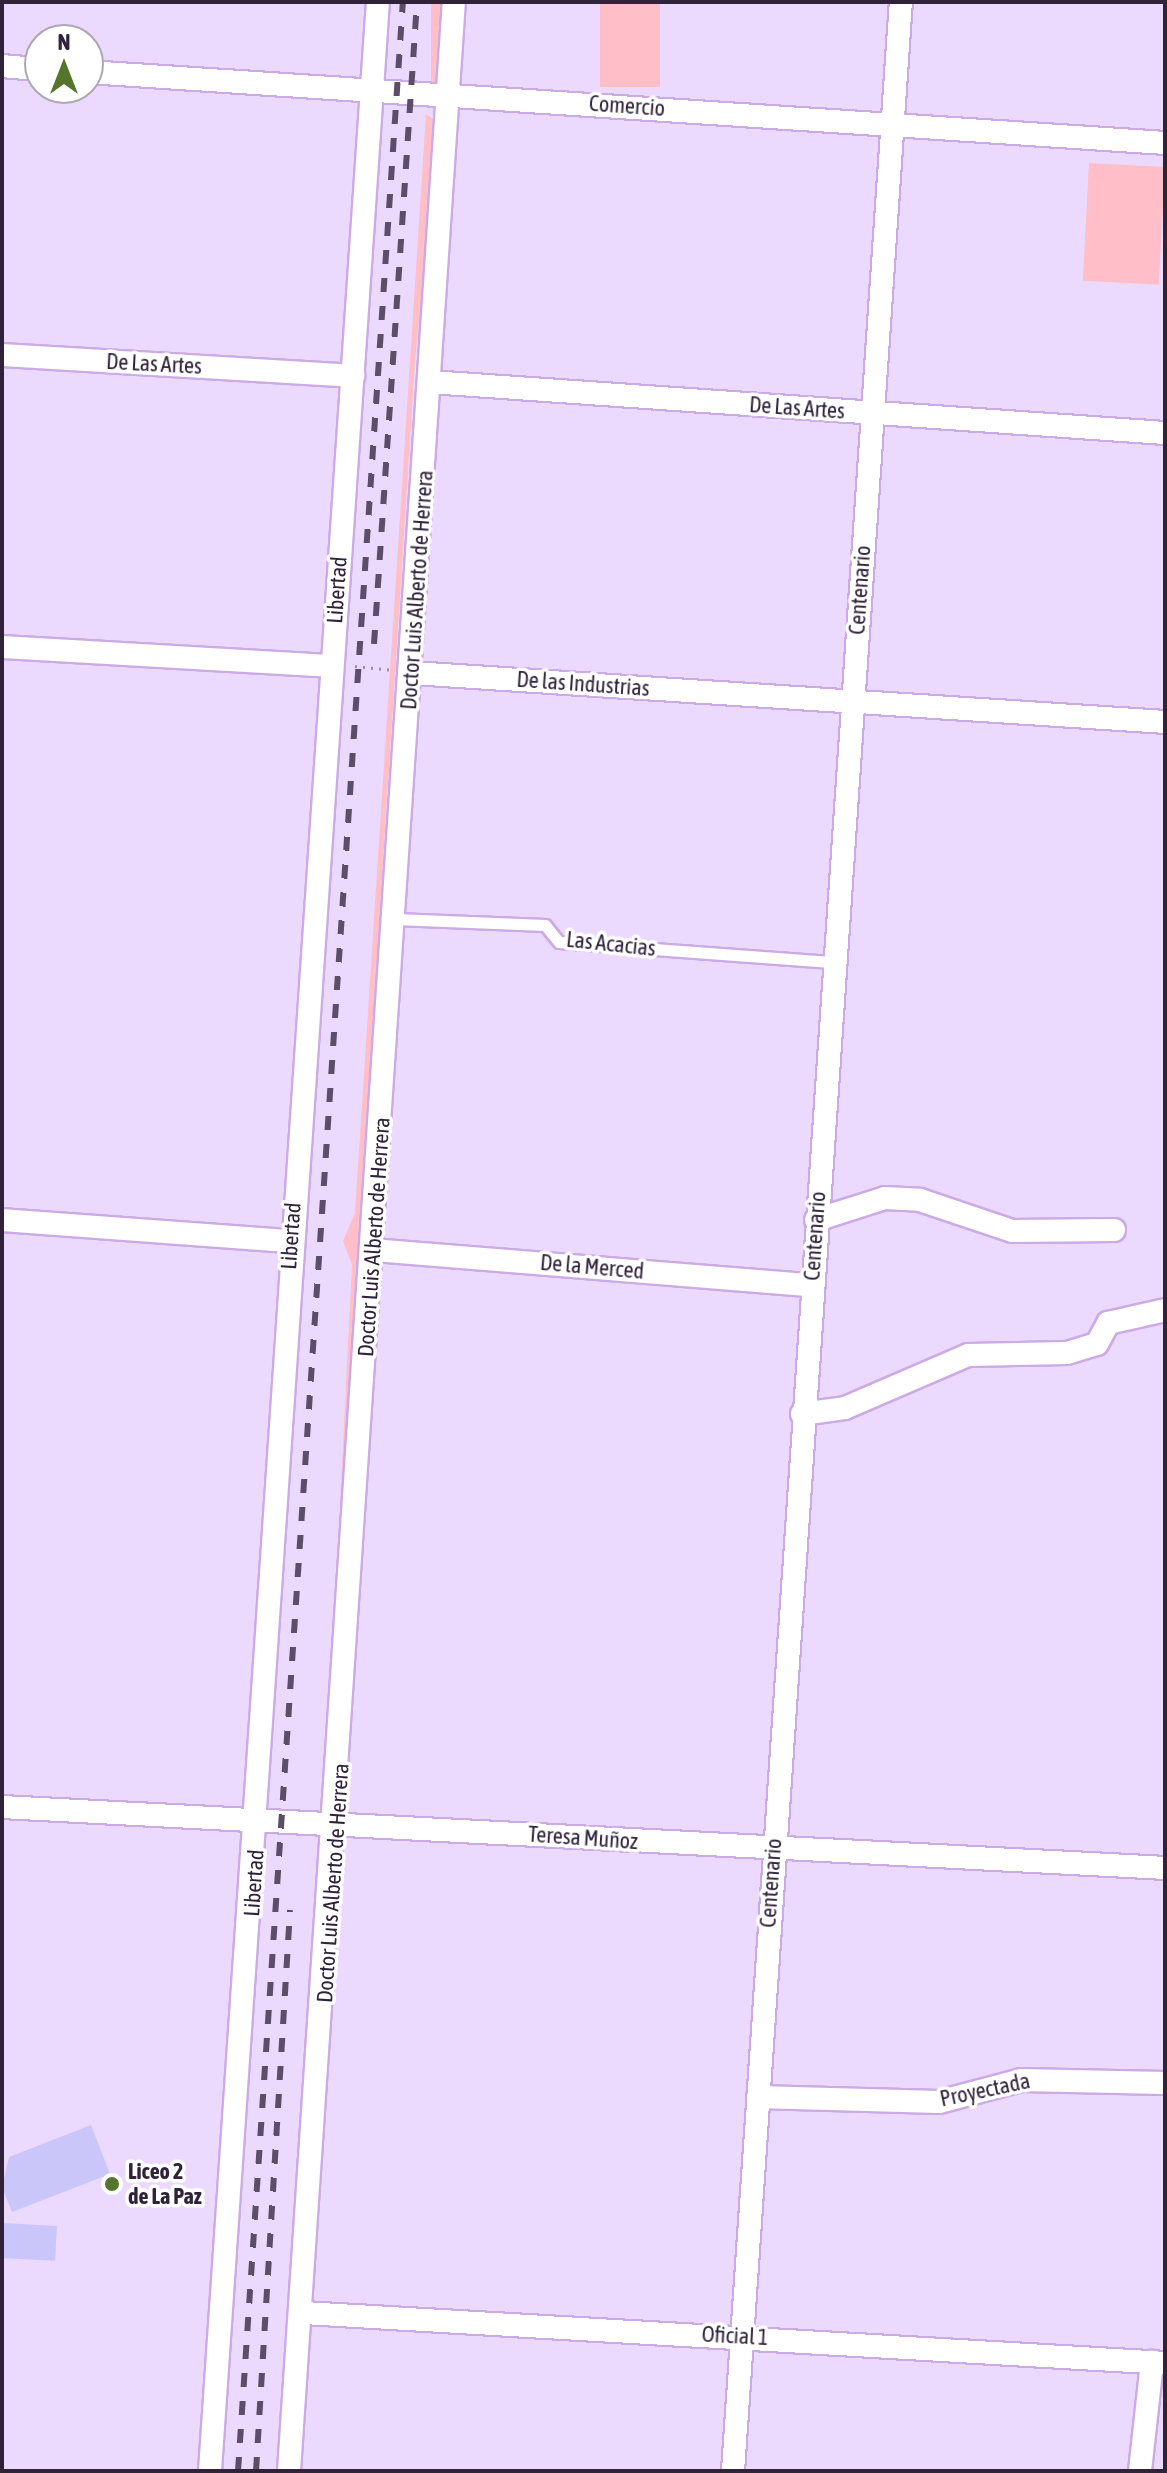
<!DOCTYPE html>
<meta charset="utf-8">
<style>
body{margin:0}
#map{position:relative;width:1167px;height:2473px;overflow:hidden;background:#ecd9fe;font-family:"Asap Condensed",sans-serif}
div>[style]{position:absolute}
.green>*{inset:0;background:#ffbec8;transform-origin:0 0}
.building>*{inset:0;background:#cbc6f9;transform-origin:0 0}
.path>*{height:3px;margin-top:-1.5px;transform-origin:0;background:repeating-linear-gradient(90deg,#9d8cac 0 2px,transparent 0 8px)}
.roads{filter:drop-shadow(2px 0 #cbabe6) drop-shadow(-2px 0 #cbabe6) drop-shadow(0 2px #cbabe6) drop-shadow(0 -2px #cbabe6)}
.service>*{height:11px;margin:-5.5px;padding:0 5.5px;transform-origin:5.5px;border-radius:5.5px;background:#fff}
.minor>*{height:22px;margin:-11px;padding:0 11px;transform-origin:11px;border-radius:11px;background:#fff}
.rail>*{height:6px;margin-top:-3px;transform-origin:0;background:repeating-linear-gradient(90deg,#5c4e68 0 14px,transparent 0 28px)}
.dots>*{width:22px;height:22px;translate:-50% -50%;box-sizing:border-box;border:4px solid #fff;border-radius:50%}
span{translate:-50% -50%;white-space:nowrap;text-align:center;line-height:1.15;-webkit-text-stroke:7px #fff;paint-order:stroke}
.street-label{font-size:22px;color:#2f2239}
.poi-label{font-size:22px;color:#2f2239;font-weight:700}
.left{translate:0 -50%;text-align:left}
.frame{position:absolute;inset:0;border:4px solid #2f2239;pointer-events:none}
.north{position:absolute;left:24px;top:24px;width:80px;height:80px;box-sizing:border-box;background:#fff;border:2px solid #aca7b0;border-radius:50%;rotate:0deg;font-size:22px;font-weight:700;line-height:32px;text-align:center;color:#2f2239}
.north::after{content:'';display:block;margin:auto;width:28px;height:36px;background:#56752c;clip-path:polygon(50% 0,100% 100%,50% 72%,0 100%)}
</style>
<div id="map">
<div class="green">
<i style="left:431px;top:2px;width:14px;height:86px"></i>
<i style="left:600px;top:2px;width:60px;height:85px"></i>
<i style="clip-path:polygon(426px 114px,439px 123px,415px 361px,381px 894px,336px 1766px,327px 1768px,352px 1265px,343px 1241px,355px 1213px)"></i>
<i style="left:1089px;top:163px;width:76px;height:118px;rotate:3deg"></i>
</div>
<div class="building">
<i style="clip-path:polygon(91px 2125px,110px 2174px,12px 2212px,2px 2187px,9px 2157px)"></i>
<i style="left:2px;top:2223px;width:55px;height:35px;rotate:3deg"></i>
</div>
<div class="path">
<i style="left:355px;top:666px;width:36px;rotate:6deg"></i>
</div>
<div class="roads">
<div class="service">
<i style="left:395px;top:919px;width:150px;rotate:2.3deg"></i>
<i style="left:545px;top:925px;width:22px;rotate:51deg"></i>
<i style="left:559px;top:942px;width:276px;rotate:4.2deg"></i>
</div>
<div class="minor">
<i style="left:2px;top:66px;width:38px;rotate:5deg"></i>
<i style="left:88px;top:72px;width:1079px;rotate:3.77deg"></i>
<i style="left:2px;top:355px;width:352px;rotate:3.4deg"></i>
<i style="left:430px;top:382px;width:737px;rotate:3.97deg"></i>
<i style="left:2px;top:647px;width:330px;rotate:3.3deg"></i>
<i style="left:412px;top:673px;width:755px;rotate:3.72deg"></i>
<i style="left:2px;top:1220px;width:289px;rotate:4.2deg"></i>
<i style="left:816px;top:1220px;width:72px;rotate:-17.7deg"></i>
<i style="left:885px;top:1198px;width:35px;rotate:3deg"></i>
<i style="left:920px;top:1200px;width:97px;rotate:18.6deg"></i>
<i style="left:1012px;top:1231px;width:102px;rotate:-0.6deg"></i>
<i style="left:373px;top:1250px;width:440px;rotate:4.6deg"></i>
<i style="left:802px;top:1414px;width:43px;rotate:-7.9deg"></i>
<i style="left:845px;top:1408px;width:134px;rotate:-23.3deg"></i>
<i style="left:968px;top:1355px;width:99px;rotate:-1.2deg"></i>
<i style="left:1067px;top:1353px;width:31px;rotate:-17deg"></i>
<i style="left:1097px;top:1344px;width:24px;rotate:-62deg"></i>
<i style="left:1108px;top:1323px;width:58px;rotate:-12.8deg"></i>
<i style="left:2px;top:1807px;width:1165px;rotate:3deg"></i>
<i style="left:758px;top:2097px;width:181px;rotate:1.6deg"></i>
<i style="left:939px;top:2102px;width:85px;rotate:-15deg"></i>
<i style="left:1021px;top:2080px;width:144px;rotate:1.2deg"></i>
<i style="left:304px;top:2313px;width:862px;rotate:3.32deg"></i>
<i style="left:210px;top:2471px;width:2475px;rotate:-86.11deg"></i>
<i style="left:289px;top:2471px;width:2475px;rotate:-86.18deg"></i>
<i style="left:733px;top:2471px;width:2475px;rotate:-86.11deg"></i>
<i style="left:1140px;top:2471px;width:110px;rotate:-83.7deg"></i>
</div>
</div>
<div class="rail">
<i style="left:374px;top:644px;width:643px;rotate:-86.17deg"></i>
<i style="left:238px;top:2471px;width:2475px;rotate:-86.18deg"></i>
<i style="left:256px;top:2471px;width:562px;rotate:-86.53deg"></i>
</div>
<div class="dots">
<i style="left:112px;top:2184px;background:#56752c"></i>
</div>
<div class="street-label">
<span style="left:627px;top:106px;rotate:4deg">Comercio</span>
<span style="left:154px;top:364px;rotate:3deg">De Las Artes</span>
<span style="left:797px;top:408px;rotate:4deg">De Las Artes</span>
<span style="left:337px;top:590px;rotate:-86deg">Libertad</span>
<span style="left:417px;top:590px;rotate:-86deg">Doctor Luis Alberto de Herrera</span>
<span style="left:860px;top:590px;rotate:-86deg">Centenario</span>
<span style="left:583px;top:684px;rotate:4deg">De las Industrias</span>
<span style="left:611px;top:944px;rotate:6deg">Las Acacias</span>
<span style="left:291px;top:1236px;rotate:-86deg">Libertad</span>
<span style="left:815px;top:1236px;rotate:-86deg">Centenario</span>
<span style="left:374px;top:1237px;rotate:-86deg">Doctor Luis Alberto de Herrera</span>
<span style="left:592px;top:1267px;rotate:5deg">De la Merced</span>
<span style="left:583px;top:1838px;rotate:4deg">Teresa Muñoz</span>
<span style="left:254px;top:1883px;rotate:-86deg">Libertad</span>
<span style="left:333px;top:1883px;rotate:-86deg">Doctor Luis Alberto de Herrera</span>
<span style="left:771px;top:1883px;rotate:-86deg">Centenario</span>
<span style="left:985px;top:2090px;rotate:-12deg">Proyectada</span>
<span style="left:735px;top:2336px;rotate:3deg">Oficial 1</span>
</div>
<div class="poi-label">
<span class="left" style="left:128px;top:2184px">Liceo 2<br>de La Paz</span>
</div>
<div class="frame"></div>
<div class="north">N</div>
</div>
